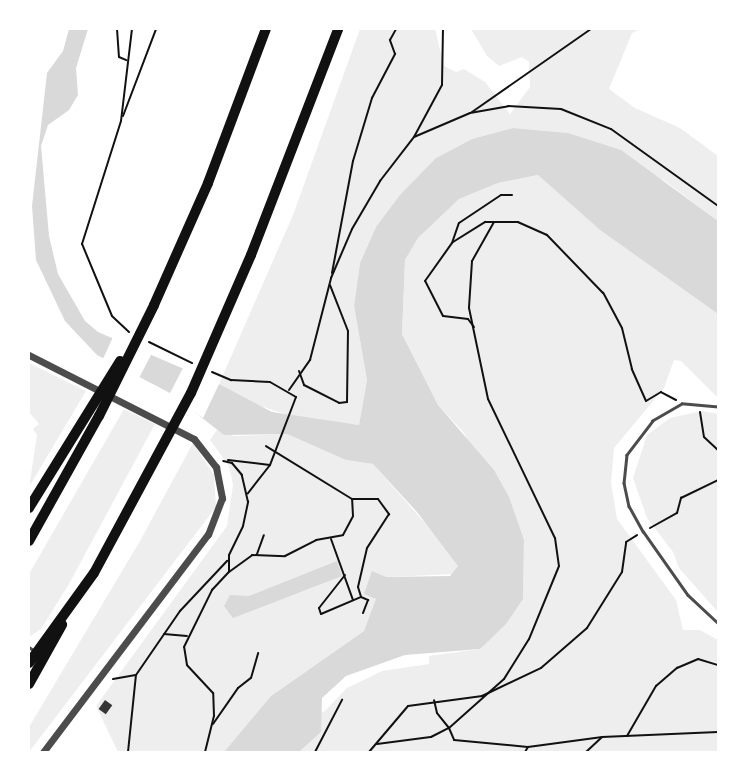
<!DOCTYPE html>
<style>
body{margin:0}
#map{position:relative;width:747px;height:781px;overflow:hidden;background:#fff;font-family:Lato,sans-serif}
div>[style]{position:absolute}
.green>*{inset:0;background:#eee}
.water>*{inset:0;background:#d9d9d9}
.pier>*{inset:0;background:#fff}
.building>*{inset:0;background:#353535;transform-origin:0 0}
.path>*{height:2px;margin:-1px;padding:0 1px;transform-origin:1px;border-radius:1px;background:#111}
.service>*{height:2.5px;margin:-1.25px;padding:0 1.25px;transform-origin:1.25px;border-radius:1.25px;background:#4c4c4c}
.tertiary>*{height:7px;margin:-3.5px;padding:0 3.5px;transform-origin:3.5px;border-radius:3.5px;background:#4c4c4c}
.motorway>*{height:10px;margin:-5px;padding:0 5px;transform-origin:5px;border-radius:5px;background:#111}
span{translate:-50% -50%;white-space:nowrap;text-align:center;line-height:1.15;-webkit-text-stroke:4px #fff;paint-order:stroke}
.frame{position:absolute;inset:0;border:30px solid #fff;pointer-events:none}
</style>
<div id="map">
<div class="green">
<i style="clip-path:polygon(360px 29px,435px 29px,444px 66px,456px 72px,464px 69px,485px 82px,510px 114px,530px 87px,529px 62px,522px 57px,499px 66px,487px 56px,471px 29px,641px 29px,632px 33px,609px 89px,635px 108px,680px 128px,718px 156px,718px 221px,665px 181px,568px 133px,513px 128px,472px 139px,436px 158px,376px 227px,360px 263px,354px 306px,367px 380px,359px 425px,298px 418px,248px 402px,219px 384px,293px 215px)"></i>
<i style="clip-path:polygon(538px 175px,600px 230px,718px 314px,718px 398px,681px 361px,674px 360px,664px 388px,614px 448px,611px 483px,617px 519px,676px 600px,683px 630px,700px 630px,718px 640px,718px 752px,299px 752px,321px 732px,319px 711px,324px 712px,347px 688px,382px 671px,429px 664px,429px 656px,480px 649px,523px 599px,524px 540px,464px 433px,438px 405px,402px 334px,405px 260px,418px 238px,459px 199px,498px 183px)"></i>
<i style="clip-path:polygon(29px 363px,86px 391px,29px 487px,37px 435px,33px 429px,39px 424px,29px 412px)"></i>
<i style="clip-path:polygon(124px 409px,155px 424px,69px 584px,41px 629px,29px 637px,29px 574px)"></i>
<i style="clip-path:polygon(702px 411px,718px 414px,718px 612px,679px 568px,673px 552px,647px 518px,633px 478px,647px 435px,670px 418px)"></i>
<i style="clip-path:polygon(217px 430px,234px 436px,287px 434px,346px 460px,373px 464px,445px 546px,458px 566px,456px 574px,386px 577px,364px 631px,271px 696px,224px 752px,118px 752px,96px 706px,227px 526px,233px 485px,229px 466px,210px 440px)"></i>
<i style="clip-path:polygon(193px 443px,214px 475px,216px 507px,29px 752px,29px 727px,140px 541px)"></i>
</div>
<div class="water">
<i style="clip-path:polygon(69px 29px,88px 29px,76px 68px,78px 95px,69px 110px,48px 125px,41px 146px,49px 236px,58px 274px,85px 321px,98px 332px,219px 384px,272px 412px,359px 425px,367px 380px,354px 306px,360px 263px,376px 227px,400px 195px,436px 158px,472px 139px,513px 128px,568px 133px,621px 150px,718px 221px,718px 314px,600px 230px,538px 175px,498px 183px,459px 199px,418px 238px,405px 260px,402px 334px,438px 405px,494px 470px,509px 497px,524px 540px,523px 599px,506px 624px,480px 649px,405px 655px,346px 676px,322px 698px,321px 732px,299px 752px,224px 752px,271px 696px,364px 631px,376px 599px,364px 594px,372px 571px,386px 577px,450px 576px,458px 566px,417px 512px,373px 464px,346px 460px,287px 434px,224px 435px,170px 393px,97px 355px,65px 321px,36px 260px,32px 206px,47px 73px,63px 51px)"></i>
<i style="clip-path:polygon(337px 561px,342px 576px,233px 618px,224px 606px,230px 595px,249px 596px)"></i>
</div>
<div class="pier">
<i style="clip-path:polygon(113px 337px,152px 353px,138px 380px,102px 361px)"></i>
<i style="clip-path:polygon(183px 368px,220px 382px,203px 418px,169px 395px)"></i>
</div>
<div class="building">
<i style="left:105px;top:700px;width:9px;height:11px;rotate:36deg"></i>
</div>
<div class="path">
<i style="left:117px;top:29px;width:28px;rotate:86deg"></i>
<i style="left:119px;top:57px;width:8px;rotate:23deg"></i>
<i style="left:472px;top:112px;width:145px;rotate:-34.9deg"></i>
<i style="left:123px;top:116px;width:93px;rotate:-69.2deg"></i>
<i style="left:414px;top:137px;width:61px;rotate:-23.2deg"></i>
<i style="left:470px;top:113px;width:39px;rotate:-10deg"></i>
<i style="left:508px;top:106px;width:53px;rotate:3.2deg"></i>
<i style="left:561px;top:109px;width:54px;rotate:21.8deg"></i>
<i style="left:611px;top:129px;width:132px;rotate:35.7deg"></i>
<i style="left:453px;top:242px;width:38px;rotate:-32deg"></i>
<i style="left:485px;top:222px;width:9px"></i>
<i style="left:332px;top:273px;width:114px;rotate:-79.4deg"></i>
<i style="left:353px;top:161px;width:66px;rotate:-73.2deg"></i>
<i style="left:372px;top:98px;width:50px;rotate:-62.4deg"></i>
<i style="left:395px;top:54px;width:15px;rotate:-110deg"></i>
<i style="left:390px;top:40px;width:13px;rotate:-61deg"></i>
<i style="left:474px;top:327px;width:10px;rotate:-127deg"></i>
<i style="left:468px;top:319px;width:25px;rotate:-173deg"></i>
<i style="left:443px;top:316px;width:39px;rotate:-117deg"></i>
<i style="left:425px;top:281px;width:47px;rotate:-54.6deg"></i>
<i style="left:452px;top:243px;width:21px;rotate:-71deg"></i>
<i style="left:459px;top:223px;width:50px;rotate:-33.7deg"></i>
<i style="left:501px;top:195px;width:11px"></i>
<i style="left:129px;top:332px;width:23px;rotate:-137deg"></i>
<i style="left:112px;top:316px;width:78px;rotate:-112.6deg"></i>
<i style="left:82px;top:244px;width:129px;rotate:-72.4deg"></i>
<i style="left:121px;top:121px;width:93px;rotate:-83.2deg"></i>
<i style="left:149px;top:342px;width:48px;rotate:26deg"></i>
<i style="left:299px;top:371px;width:15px;rotate:70deg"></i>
<i style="left:304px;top:385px;width:39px;rotate:27deg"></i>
<i style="left:339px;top:403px;width:8px;rotate:-7deg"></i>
<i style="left:347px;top:402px;width:71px;rotate:-89.2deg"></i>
<i style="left:348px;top:331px;width:49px;rotate:-111.4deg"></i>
<i style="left:212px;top:372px;width:21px;rotate:23deg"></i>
<i style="left:231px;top:380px;width:39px;rotate:3deg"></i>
<i style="left:270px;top:382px;width:30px;rotate:30deg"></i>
<i style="left:296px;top:397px;width:73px;rotate:110.9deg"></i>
<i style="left:270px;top:465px;width:36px;rotate:128deg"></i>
<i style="left:289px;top:390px;width:37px;rotate:-55deg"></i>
<i style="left:310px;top:360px;width:85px;rotate:-75.6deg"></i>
<i style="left:331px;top:278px;width:53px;rotate:-66.8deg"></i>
<i style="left:352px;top:229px;width:56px;rotate:-59.7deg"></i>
<i style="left:380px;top:181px;width:56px;rotate:-52.3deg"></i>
<i style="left:414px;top:137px;width:59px;rotate:-61.7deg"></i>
<i style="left:442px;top:85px;width:56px;rotate:-89deg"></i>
<i style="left:676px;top:400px;width:17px;rotate:-152deg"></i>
<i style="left:661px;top:392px;width:17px;rotate:149deg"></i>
<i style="left:646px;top:401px;width:35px;rotate:-114deg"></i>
<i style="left:632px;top:369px;width:42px;rotate:-103.7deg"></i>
<i style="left:622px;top:328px;width:40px;rotate:-118deg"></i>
<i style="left:603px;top:293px;width:81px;rotate:-134deg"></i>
<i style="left:547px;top:235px;width:32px;rotate:-156deg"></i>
<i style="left:518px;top:222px;width:24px;rotate:180deg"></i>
<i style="left:494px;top:222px;width:45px;rotate:119.4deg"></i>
<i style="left:472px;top:261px;width:47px;rotate:93.7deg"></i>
<i style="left:469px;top:308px;width:93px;rotate:78.2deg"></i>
<i style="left:488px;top:399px;width:154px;rotate:64.3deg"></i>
<i style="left:555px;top:538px;width:28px;rotate:82deg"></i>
<i style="left:559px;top:566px;width:79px;rotate:112.3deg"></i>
<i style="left:529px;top:639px;width:47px;rotate:122deg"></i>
<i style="left:504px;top:679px;width:74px;rotate:138.3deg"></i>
<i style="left:449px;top:728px;width:13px;rotate:67deg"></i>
<i style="left:454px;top:740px;width:74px;rotate:5.4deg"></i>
<i style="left:528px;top:747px;width:75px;rotate:-7.7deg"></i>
<i style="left:602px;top:737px;width:116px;rotate:-2.5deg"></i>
<i style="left:700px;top:412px;width:25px;rotate:81deg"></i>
<i style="left:704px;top:437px;width:19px;rotate:43deg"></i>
<i style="left:228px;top:460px;width:42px;rotate:6.8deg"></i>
<i style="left:352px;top:499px;width:26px"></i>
<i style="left:378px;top:499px;width:19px;rotate:54deg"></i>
<i style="left:389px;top:514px;width:40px;rotate:122.9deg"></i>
<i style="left:367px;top:548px;width:40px;rotate:103deg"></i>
<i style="left:358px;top:587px;width:10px;rotate:73deg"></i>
<i style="left:650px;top:528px;width:31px;rotate:-29deg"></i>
<i style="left:677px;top:513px;width:16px;rotate:-75deg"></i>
<i style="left:681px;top:498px;width:41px;rotate:-25.9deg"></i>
<i style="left:331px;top:539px;width:65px;rotate:70.2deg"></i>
<i style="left:257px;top:554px;width:20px;rotate:-70deg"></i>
<i style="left:229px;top:572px;width:29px;rotate:-36deg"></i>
<i style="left:252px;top:555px;width:33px;rotate:2deg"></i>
<i style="left:285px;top:556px;width:35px;rotate:-27deg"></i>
<i style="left:316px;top:540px;width:27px;rotate:-10deg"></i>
<i style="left:343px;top:535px;width:21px;rotate:-62deg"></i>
<i style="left:353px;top:516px;width:17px;rotate:-93deg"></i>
<i style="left:352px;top:499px;width:101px;rotate:-148.4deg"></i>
<i style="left:345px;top:575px;width:42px;rotate:128.2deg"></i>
<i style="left:319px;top:608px;width:6px;rotate:72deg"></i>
<i style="left:321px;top:614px;width:43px;rotate:-23deg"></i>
<i style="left:361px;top:597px;width:8px;rotate:23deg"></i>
<i style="left:368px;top:600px;width:14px;rotate:111deg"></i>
<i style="left:164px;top:634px;width:23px;rotate:5deg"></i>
<i style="left:113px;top:679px;width:23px;rotate:-10deg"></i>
<i style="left:213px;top:724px;width:44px;rotate:-55.2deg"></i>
<i style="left:238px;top:688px;width:16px;rotate:-38deg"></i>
<i style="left:251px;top:678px;width:26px;rotate:-74deg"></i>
<i style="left:627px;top:736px;width:58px;rotate:-59.9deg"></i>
<i style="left:656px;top:686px;width:28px;rotate:-41deg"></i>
<i style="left:677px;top:668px;width:23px;rotate:-23deg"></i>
<i style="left:698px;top:659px;width:21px;rotate:17deg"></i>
<i style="left:377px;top:744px;width:54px;rotate:-7.4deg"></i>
<i style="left:431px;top:737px;width:20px;rotate:-27deg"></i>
<i style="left:449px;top:728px;width:19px;rotate:-129deg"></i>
<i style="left:437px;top:713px;width:13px;rotate:-103deg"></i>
<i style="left:128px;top:752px;width:77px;rotate:-84.1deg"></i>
<i style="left:136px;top:675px;width:78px;rotate:-55.5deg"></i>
<i style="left:180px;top:611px;width:69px;rotate:-46.8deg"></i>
<i style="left:205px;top:752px;width:37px;rotate:-76deg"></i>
<i style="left:214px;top:716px;width:23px;rotate:-92deg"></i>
<i style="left:213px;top:693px;width:38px;rotate:-133deg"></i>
<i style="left:187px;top:665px;width:18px;rotate:-99deg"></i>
<i style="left:184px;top:647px;width:64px;rotate:-63.8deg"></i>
<i style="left:212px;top:590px;width:25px;rotate:-47deg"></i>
<i style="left:229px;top:572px;width:17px;rotate:-90deg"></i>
<i style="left:229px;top:555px;width:32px;rotate:-64deg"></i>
<i style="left:243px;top:526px;width:25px;rotate:-78deg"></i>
<i style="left:248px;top:502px;width:28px;rotate:-103deg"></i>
<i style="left:242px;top:475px;width:16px;rotate:-130deg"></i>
<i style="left:232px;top:463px;width:9px;rotate:-167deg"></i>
<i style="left:315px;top:752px;width:59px;rotate:-62.6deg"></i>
<i style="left:369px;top:752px;width:60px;rotate:-49.7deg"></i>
<i style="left:408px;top:706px;width:75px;rotate:-7.7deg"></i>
<i style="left:482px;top:696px;width:65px;rotate:-25.4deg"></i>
<i style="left:541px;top:668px;width:61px;rotate:-41deg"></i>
<i style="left:587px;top:628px;width:66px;rotate:-58deg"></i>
<i style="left:622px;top:572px;width:30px;rotate:-82deg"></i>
<i style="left:626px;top:542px;width:13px;rotate:-32deg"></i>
<i style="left:525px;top:752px;width:6px;rotate:-59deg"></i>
<i style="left:586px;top:752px;width:22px;rotate:-43deg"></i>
</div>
<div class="service">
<i style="left:718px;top:407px;width:36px;rotate:-175deg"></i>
<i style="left:682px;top:404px;width:34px;rotate:150deg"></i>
<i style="left:653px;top:421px;width:43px;rotate:127.4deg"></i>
<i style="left:627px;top:455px;width:28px;rotate:96deg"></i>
<i style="left:624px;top:483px;width:24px;rotate:78deg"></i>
<i style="left:629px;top:506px;width:29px;rotate:61deg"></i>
<i style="left:643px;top:531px;width:78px;rotate:54.9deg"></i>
<i style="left:688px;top:595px;width:41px;rotate:43deg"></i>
<i style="left:29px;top:647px;width:7px;rotate:34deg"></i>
</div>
<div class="tertiary">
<i style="left:29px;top:355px;width:185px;rotate:27deg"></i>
<i style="left:194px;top:439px;width:36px;rotate:52deg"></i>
<i style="left:216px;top:467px;width:32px;rotate:79deg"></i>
<i style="left:222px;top:498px;width:39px;rotate:111deg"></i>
<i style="left:208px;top:534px;width:273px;rotate:127.1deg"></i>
</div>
<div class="motorway">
<i style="left:29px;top:508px;width:173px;rotate:-58.2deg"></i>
<i style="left:29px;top:541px;width:143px;rotate:-60.8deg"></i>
<i style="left:99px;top:416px;width:124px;rotate:-63.6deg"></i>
<i style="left:154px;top:305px;width:133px;rotate:-66.1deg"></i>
<i style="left:208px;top:183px;width:165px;rotate:-69.4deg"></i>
<i style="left:29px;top:663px;width:111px;rotate:-54.2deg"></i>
<i style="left:94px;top:573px;width:204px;rotate:-61.7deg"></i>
<i style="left:191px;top:393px;width:150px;rotate:-66.5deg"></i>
<i style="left:251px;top:255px;width:242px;rotate:-68.9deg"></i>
<i style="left:29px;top:684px;width:68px;rotate:-60.8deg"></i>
</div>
<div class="frame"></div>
</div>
